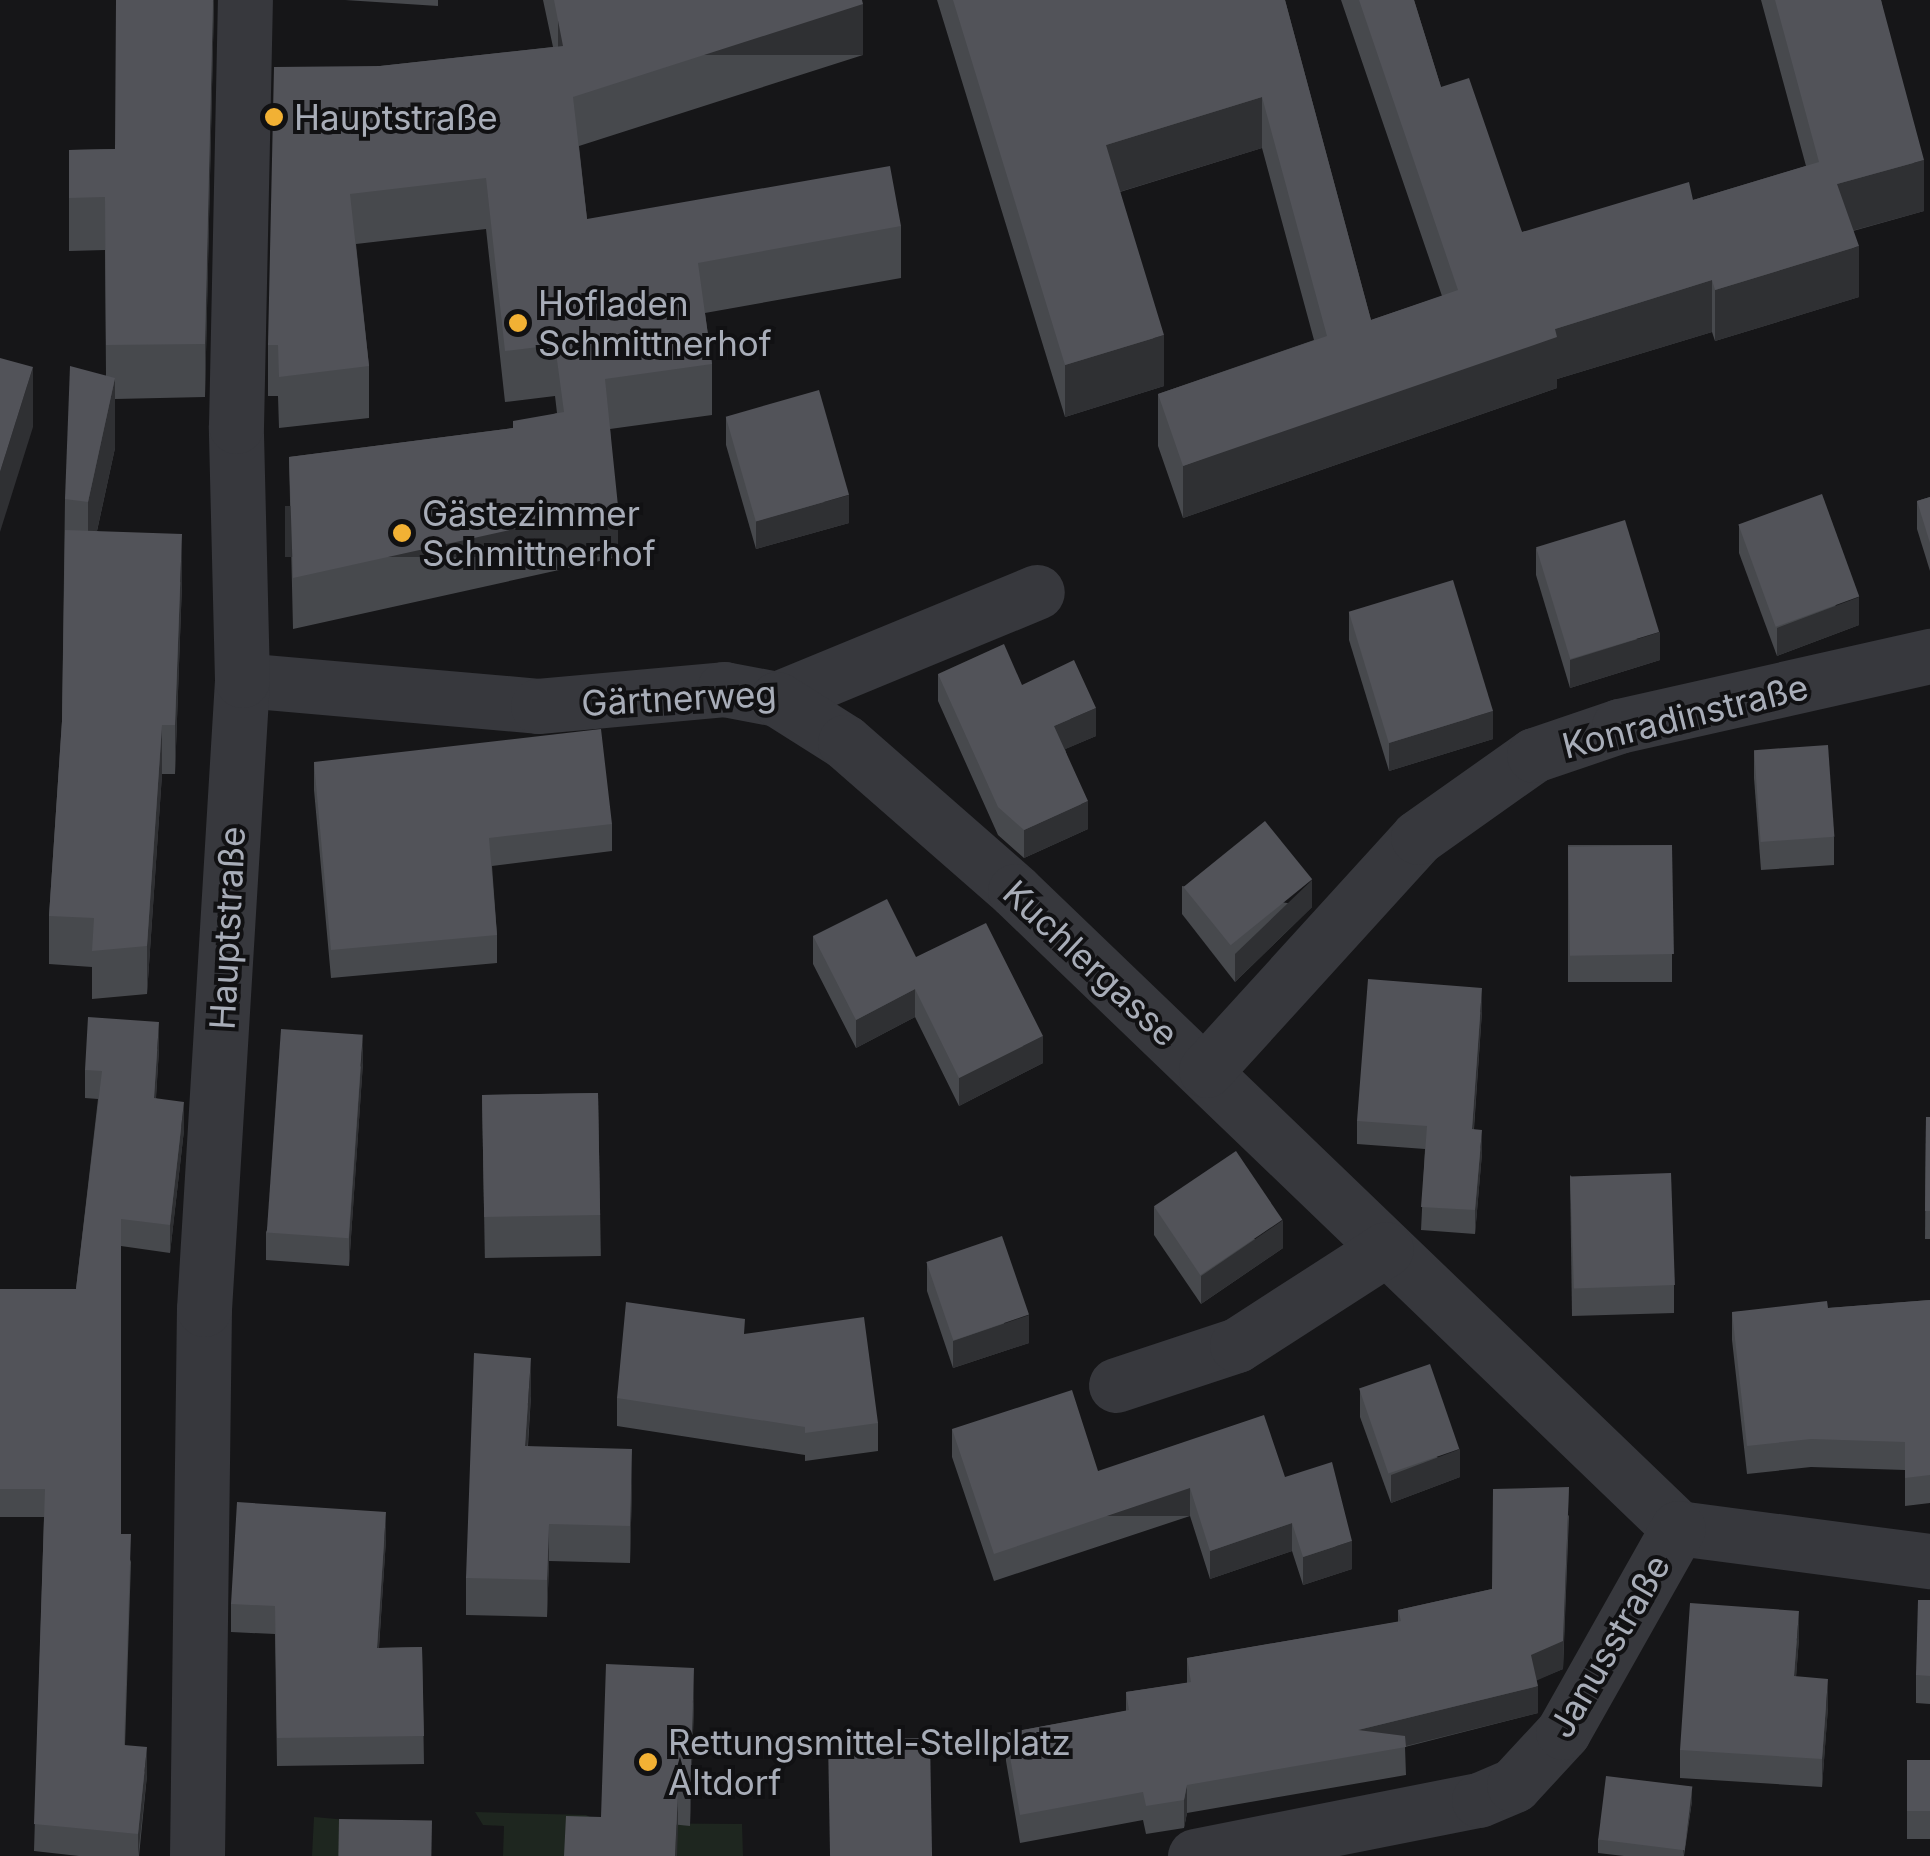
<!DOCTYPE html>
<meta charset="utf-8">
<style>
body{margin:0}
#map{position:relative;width:1930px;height:1856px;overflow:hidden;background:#161618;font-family:Inter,sans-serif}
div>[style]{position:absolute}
.green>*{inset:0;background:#1e261f}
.minor>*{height:55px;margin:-27.5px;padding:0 27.5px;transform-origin:27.5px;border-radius:27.5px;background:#37383d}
.wall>*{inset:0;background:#47494d;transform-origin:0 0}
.shaded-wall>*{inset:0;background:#2f3033;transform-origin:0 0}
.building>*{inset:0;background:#525359;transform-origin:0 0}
.dots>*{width:28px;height:28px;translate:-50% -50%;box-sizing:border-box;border:5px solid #111113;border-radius:50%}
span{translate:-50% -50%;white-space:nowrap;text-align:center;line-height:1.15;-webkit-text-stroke:8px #111113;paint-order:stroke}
.poi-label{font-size:35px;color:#a8adb8}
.left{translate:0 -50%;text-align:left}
.street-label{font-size:35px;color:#a8adb8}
</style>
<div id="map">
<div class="green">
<i style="clip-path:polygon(475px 1812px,586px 1815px,602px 1823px,742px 1824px,743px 1856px,503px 1856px,504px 1826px,483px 1825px)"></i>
<i style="clip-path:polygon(314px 1817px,380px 1823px,338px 1856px,312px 1856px)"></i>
</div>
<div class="minor">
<i style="left:242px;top:680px;width:297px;rotate:5deg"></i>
<i style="left:538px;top:706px;width:187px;rotate:-5.2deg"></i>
<i style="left:724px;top:689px;width:54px;rotate:10.7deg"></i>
<i style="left:777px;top:699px;width:281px;rotate:-22.4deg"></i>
<i style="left:777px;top:699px;width:80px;rotate:32.3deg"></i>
<i style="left:845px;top:742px;width:226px;rotate:41.2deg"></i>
<i style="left:1015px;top:891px;width:919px;rotate:43.85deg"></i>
<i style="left:1678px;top:1528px;width:254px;rotate:7.5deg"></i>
<i style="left:1206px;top:1070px;width:315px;rotate:-47.7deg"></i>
<i style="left:1418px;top:837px;width:142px;rotate:-35.3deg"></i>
<i style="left:1534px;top:755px;width:90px;rotate:-18.8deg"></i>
<i style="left:1619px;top:726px;width:319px;rotate:-12.7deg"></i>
<i style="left:1116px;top:1385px;width:127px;rotate:-18.3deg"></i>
<i style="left:1237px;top:1345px;width:177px;rotate:-32.8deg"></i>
<i style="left:197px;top:1856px;width:547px;rotate:-89.27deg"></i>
<i style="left:204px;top:1309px;width:630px;rotate:-86.54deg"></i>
<i style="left:242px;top:680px;width:254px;rotate:-91.4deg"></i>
<i style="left:236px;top:426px;width:426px;rotate:-88.8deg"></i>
<i style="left:1195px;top:1856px;width:289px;rotate:-11.2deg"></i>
<i style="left:1479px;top:1800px;width:38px;rotate:-23deg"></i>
<i style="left:1514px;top:1785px;width:72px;rotate:-47.2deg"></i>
<i style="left:1563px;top:1732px;width:234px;rotate:-60.6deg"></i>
</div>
<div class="wall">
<i style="clip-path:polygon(214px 0,205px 397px,115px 399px,115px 448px,97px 531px,182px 583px,175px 774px,162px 774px,147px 994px,92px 999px,92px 967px,49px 964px,49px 916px,62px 721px,65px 499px,106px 375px,105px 250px,69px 251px,69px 150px,115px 149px)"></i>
<i style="clip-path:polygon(345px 0,438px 0,438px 6px)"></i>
<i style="clip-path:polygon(543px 0,862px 0,863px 55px,579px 146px,587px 219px,901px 226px,901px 278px,705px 313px,712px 364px,712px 415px,610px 429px,618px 557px,293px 629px,289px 457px,513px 428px,557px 413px,555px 396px,505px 402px,486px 229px,356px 244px,369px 366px,369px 418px,279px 428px,278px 396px,268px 396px,268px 345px,380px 66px,553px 47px)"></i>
<i style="clip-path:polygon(937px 0,1285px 0,1371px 320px,1442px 296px,1341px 0,1414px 0,1441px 87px,1522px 232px,1693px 200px,1806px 166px,1761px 0,1881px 0,1924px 211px,1853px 231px,1859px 297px,1715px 341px,1712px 332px,1557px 379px,1557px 388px,1183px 518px,1158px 446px,1158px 394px,1314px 340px,1262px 148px,1120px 192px,1164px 386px,1065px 417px)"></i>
<i style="clip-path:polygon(726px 417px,849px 523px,756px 549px,726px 445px)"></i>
<i style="clip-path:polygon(1930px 497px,1930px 571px,1917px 529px,1917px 501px)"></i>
<i style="clip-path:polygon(1739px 525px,1859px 625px,1777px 656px,1739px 553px)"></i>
<i style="clip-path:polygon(1536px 548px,1660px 660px,1570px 688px,1536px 575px)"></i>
<i style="clip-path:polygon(1349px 612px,1493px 739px,1389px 771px,1349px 640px)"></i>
<i style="clip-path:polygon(938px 674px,1022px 685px,1096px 736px,1065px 749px,1088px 829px,1024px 858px,998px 835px,938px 701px)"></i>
<i style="clip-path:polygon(1754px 750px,1834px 837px,1834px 865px,1761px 870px,1754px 778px)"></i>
<i style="clip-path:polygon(314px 762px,612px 824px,612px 851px,492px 866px,497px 935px,497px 963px,331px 978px,314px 790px)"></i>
<i style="left:1672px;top:845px;width:137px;height:104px;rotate:90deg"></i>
<i style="clip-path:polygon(1182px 886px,1312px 907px,1235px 982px,1182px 914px)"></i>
<i style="clip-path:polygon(813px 936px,916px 957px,1043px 1063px,959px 1106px,915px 1017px,856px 1048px,813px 964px)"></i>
<i style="clip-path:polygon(1482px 1011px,1474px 1129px,1482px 1153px,1475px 1234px,1421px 1230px,1425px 1149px,1357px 1144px,1357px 1121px)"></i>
<i style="clip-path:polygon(159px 1049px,156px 1098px,184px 1130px,170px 1253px,121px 1246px,121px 1534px,131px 1562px,125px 1745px,147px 1775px,139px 1856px,79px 1856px,34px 1851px,44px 1517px,0 1517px,0 1289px,76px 1289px,98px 1099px,85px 1098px,85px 1070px)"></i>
<i style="clip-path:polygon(363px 1062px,349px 1266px,266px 1260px,266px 1232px)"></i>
<i style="left:598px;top:1093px;width:163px;height:116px;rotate:89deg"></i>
<i style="clip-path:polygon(1926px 1117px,1930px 1117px,1930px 1239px,1925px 1239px)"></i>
<i style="clip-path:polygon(1570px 1175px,1674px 1285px,1674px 1313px,1572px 1316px)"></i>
<i style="clip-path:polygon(1154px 1207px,1283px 1248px,1201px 1304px,1154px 1235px)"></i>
<i style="clip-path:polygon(927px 1263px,1029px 1343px,953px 1368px,927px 1291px)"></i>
<i style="clip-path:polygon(1930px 1300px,1930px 1508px,1930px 1503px,1905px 1506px,1905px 1470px,1811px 1467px,1747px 1474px,1732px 1340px,1732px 1312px,1828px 1308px)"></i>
<i style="clip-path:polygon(745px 1334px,878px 1423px,878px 1451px,805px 1461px,805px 1455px,617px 1426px,617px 1398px)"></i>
<i style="clip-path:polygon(1360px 1390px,1460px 1477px,1391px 1503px,1360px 1417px)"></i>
<i style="clip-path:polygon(531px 1395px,528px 1446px,632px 1485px,630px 1563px,549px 1561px,547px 1617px,466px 1615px,466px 1578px)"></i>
<i style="clip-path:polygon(952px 1429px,1098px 1471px,1285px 1477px,1352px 1569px,1303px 1585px,1292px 1551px,1210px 1579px,1190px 1516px,994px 1581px,952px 1457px)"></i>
<i style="clip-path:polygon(1569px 1515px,1563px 1669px,1536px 1680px,1538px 1713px,1405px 1747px,1406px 1775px,1187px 1813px,1184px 1828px,1146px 1834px,1143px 1820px,1020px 1843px,1006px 1761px,1006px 1733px,1126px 1711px,1126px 1692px,1187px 1683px,1187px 1658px,1398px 1622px,1398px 1610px,1492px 1589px)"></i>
<i style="clip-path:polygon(386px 1539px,379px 1648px,422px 1647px,424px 1764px,277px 1766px,275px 1634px,231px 1632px,231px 1604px)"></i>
<i style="clip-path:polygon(1930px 1600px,1930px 1704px,1916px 1703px,1916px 1675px)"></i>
<i style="clip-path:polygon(1799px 1638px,1796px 1677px,1828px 1707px,1822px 1787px,1680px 1778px,1680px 1750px)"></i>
<i style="clip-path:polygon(694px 1701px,690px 1826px,601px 1817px)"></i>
<i style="left:1907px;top:1760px;width:23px;height:79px"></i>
<i style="clip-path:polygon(1692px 1801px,1684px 1856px,1624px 1856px,1598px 1853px,1598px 1839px)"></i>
</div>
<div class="shaded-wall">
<i style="clip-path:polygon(213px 0,214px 0,205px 397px,205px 344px)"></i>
<i style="left:863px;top:4px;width:51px;height:305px;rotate:90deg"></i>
<i style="clip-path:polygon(1262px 97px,1262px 148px,1106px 196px,1106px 145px)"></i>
<i style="clip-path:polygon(1924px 160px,1924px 211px,1837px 235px,1837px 184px)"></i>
<i style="clip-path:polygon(1859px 246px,1859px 297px,1715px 341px,1715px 290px)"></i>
<i style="clip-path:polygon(1712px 280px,1712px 332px,1557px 379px,1557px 388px,1183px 518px,1183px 466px,1555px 329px)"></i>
<i style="clip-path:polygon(1164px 335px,1164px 386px,1065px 417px,1065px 365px)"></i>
<i style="clip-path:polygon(33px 367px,33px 427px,0 532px,0 472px)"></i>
<i style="clip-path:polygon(115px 378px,115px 448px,88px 572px,88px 502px)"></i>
<i style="clip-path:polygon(849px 495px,849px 523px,756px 549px,756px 521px)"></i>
<i style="left:618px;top:506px;width:51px;height:333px;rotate:90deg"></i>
<i style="clip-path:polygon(182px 534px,182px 583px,175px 774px,175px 725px)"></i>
<i style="clip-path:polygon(1859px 597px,1859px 625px,1777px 656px,1777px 628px)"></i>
<i style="clip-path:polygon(1660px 632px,1660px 660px,1570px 688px,1570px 660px)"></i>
<i style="clip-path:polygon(1096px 708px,1096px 736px,1054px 754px,1054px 726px)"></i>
<i style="clip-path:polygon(1493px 711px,1493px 739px,1389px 771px,1389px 743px)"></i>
<i style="clip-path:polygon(162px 725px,162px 774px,147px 994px,147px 946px)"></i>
<i style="clip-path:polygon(1088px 801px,1088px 829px,1024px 858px,1024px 830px)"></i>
<i style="clip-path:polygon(1312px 880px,1312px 907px,1235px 982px,1235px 954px)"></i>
<i style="clip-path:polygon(1482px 988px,1482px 1011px,1472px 1152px,1472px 1129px)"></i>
<i style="clip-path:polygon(915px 989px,915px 1017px,856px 1048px,856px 1020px)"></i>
<i style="clip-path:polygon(159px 1022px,159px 1049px,154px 1126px,154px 1098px)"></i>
<i style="clip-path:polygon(363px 1035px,363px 1062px,349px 1266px,349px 1238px)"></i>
<i style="clip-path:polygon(1043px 1036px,1043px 1063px,959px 1106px,959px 1078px)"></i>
<i style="clip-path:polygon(184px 1102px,184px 1130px,170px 1253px,170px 1225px)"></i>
<i style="clip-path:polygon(1482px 1130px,1482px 1153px,1475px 1234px,1475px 1210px)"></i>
<i style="clip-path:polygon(1283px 1220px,1283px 1248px,1201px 1304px,1201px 1276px)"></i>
<i style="clip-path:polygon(1029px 1315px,1029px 1343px,953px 1368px,953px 1341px)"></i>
<i style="clip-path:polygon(531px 1358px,531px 1395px,525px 1482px,525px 1446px)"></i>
<i style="clip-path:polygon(632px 1449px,632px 1485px,630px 1563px,630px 1526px)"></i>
<i style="clip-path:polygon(1460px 1449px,1460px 1477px,1391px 1503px,1391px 1475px)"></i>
<i style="clip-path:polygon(1569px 1487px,1563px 1669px,1531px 1683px,1531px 1655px)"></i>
<i style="left:1190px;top:1488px;width:28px;height:207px;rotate:90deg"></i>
<i style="clip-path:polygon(386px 1512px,386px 1539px,377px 1675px,377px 1648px)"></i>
<i style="clip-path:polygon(1292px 1523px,1292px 1551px,1210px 1579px,1210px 1551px)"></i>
<i style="clip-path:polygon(549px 1524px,549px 1561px,547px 1617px,547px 1580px)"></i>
<i style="clip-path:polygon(1352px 1541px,1352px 1569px,1303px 1585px,1303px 1557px)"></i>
<i style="clip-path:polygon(1799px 1611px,1799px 1638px,1794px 1704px,1794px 1676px)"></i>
<i style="clip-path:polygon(694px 1668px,694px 1701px,690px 1826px,690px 1793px)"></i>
<i style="clip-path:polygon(1828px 1679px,1828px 1707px,1822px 1787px,1822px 1759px)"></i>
<i style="clip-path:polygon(1538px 1686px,1538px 1713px,1398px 1748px,1358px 1730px)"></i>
<i style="clip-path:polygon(147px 1747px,147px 1775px,138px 1856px,138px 1834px)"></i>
<i style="clip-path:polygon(1187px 1785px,1187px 1813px,1184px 1828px,1184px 1800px)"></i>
<i style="clip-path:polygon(1692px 1787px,1692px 1801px,1683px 1856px,1683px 1849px)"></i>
<i style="clip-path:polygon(678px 1792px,678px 1826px,677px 1856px,675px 1856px)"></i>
</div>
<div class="building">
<i style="clip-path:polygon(116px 0,213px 0,205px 344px,106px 345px,105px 197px,69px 198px,69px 150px,115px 149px)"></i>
<i style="clip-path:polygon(554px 0,862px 0,863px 4px,573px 97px,587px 219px,890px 166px,901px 226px,698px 263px,712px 364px,605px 379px,618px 506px,293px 578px,289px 457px,513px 428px,513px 421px,564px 412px,555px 345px,505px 351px,486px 178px,350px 194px,369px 366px,279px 377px,278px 345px,268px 345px,274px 67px,380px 66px,563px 46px)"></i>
<i style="clip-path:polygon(953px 0,1285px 0,1371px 320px,1458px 290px,1359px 0,1414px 0,1441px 87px,1469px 78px,1522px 232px,1689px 182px,1693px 200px,1819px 162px,1775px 0,1881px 0,1924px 160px,1837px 184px,1859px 246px,1715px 290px,1712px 280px,1555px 329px,1557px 337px,1183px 466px,1158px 394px,1327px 336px,1262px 97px,1106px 145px,1164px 335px,1065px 365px)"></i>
<i style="clip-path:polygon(0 358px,33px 367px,0 472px)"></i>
<i style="clip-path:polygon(70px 366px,115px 378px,88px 502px,65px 499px)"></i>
<i style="left:819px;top:390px;width:109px;height:97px;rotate:74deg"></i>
<i style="left:1822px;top:494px;width:109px;height:89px;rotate:70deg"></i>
<i style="clip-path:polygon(1930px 497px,1930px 543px,1917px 501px)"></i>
<i style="left:1625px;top:520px;width:117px;height:93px;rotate:73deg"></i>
<i style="clip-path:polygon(65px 530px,182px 534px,175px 725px,162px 725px,147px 946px,92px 951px,94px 918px,49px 916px,62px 721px)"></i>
<i style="left:1453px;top:580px;width:137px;height:109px;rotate:73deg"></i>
<i style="clip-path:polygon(1004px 644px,1022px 685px,1074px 660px,1096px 708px,1054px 726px,1088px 801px,1024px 830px,998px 807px,938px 674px)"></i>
<i style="clip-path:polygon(601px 729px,612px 824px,489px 838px,497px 935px,331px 950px,314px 762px)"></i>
<i style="left:1828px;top:745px;width:92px;height:74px;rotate:86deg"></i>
<i style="left:1265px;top:821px;width:75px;height:105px;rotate:51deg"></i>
<i style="left:1672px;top:845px;width:109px;height:104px;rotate:89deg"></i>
<i style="clip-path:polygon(887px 899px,916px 957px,986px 923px,1043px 1036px,959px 1078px,915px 989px,856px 1020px,813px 936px)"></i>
<i style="clip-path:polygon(1368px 979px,1482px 988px,1472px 1129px,1482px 1130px,1475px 1210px,1421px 1207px,1427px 1126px,1357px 1121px)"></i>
<i style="clip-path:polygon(88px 1017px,159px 1022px,154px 1098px,184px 1102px,170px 1225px,121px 1219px,121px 1534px,131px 1534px,124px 1745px,147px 1747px,138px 1834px,34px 1824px,45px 1489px,0 1489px,0 1289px,76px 1289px,102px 1071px,85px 1070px)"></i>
<i style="left:281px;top:1029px;width:82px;height:204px;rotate:4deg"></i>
<i style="left:598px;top:1093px;width:122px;height:116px;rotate:89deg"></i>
<i style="clip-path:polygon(1926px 1117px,1930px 1117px,1930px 1211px,1925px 1211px)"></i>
<i style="left:1236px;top:1151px;width:83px;height:99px;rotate:56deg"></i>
<i style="left:1671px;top:1173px;width:112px;height:101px;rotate:88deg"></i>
<i style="left:1002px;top:1236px;width:83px;height:80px;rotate:71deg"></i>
<i style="clip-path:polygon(1930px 1300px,1930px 1480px,1930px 1475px,1905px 1478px,1905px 1442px,1811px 1439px,1747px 1446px,1732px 1312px,1827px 1301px,1828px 1308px)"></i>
<i style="clip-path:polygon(626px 1302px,745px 1319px,744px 1334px,864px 1317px,878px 1423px,805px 1433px,805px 1427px,617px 1398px)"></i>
<i style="clip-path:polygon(474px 1353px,531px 1358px,525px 1446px,632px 1449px,630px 1526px,549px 1524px,547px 1580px,466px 1578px)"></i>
<i style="left:1430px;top:1364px;width:90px;height:75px;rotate:71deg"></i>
<i style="clip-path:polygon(1072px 1390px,1098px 1471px,1264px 1415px,1285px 1477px,1332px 1462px,1352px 1541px,1303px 1557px,1292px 1523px,1210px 1551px,1190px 1488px,994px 1554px,952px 1429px)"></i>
<i style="clip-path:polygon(1569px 1487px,1563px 1641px,1531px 1655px,1538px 1686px,1358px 1730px,1405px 1736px,1406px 1747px,1187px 1785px,1184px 1800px,1146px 1806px,1143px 1792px,1020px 1815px,1006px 1733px,1129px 1710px,1126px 1692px,1191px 1682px,1187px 1658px,1401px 1621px,1398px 1610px,1492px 1589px,1493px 1489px)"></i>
<i style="clip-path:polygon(237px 1502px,386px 1512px,377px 1648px,422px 1647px,424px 1736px,277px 1738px,275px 1606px,231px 1604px)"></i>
<i style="clip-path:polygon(1918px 1600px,1930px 1600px,1930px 1676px,1916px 1675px)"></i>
<i style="clip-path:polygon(1690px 1603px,1799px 1611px,1794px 1676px,1828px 1679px,1822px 1759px,1680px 1750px)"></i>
<i style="clip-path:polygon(606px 1664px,694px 1668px,690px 1793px,678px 1792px,675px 1856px,564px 1856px,566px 1816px,601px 1817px)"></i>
<i style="left:930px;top:1738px;width:118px;height:102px;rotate:89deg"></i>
<i style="left:1907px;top:1760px;width:23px;height:51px"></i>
<i style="left:1606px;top:1776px;width:87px;height:64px;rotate:7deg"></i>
<i style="left:339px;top:1819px;width:93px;height:37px;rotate:1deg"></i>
</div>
<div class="dots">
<i style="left:274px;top:117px;background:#f2b134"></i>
<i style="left:518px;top:323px;background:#f2b134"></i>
<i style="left:402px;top:533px;background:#f2b134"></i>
<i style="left:648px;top:1762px;background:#f2b134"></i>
</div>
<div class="poi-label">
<span class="left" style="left:294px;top:117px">Hauptstraße</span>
<span class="left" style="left:538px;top:323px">Hofladen<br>Schmittnerhof</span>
<span class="left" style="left:422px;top:533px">Gästezimmer<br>Schmittnerhof</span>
<span class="left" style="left:668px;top:1762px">Rettungsmittel-Stellplatz<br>Altdorf</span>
</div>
<div class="street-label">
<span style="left:679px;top:698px;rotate:-3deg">Gärtnerweg</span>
<span style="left:1685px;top:716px;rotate:-14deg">Konradinstraße</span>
<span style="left:227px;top:928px;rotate:-87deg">Hauptstraße</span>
<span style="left:1091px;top:963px;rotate:43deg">Kuchlergasse</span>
<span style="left:1609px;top:1646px;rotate:-60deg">Janusstraße</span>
</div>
</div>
